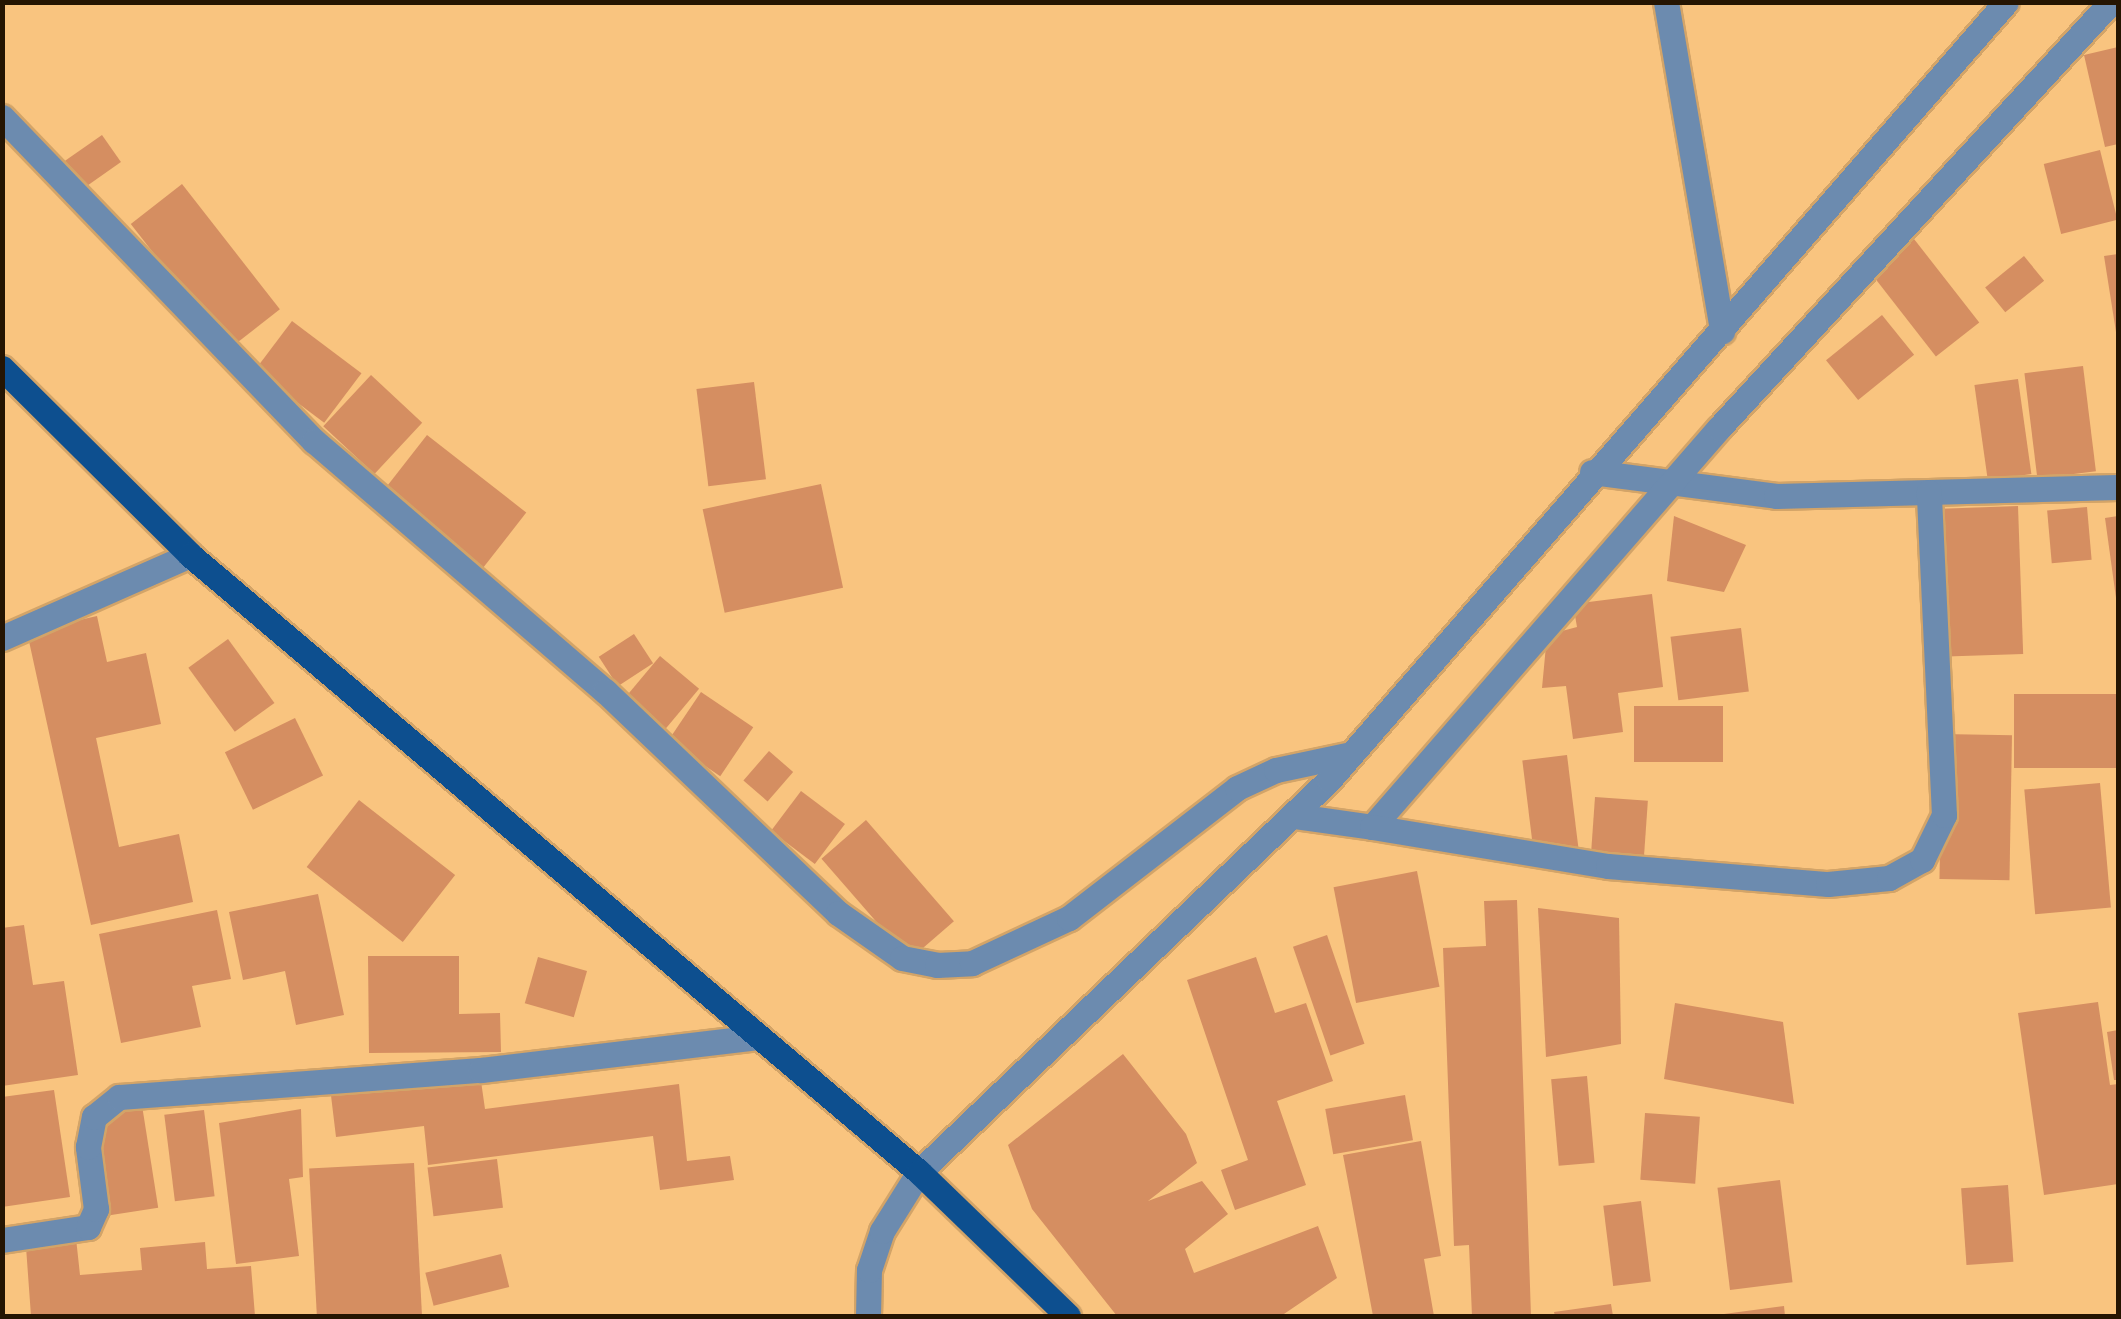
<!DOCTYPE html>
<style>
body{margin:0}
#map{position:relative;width:2121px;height:1319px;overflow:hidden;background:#f9c47f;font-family:Montserrat,sans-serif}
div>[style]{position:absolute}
.building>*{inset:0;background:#d58e61;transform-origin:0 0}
.roads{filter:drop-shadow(2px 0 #d3a468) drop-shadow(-2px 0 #d3a468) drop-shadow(0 2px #d3a468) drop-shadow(0 -2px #d3a468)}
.minor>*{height:25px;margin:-12.5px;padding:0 12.5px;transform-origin:12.5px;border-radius:12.5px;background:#6c8baf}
.major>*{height:25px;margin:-12.5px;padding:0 12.5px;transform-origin:12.5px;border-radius:12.5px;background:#0d4f8f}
span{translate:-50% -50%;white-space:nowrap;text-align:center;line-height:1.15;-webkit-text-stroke:9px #ffd49e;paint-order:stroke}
.frame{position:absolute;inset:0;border:5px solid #251502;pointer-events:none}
</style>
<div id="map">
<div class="building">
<i style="clip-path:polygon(2118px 47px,2118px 144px,2105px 147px,2084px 55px)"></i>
<i style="left:102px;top:135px;width:33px;height:49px;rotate:55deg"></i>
<i style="left:2100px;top:150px;width:72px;height:58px;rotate:76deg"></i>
<i style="left:182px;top:184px;width:159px;height:65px;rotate:52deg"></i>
<i style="left:1914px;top:239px;width:106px;height:55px;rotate:52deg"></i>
<i style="clip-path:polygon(2118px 254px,2118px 332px,2116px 332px,2104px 256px)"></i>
<i style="left:2024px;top:256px;width:32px;height:50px;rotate:51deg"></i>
<i style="left:1882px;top:315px;width:51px;height:72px;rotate:51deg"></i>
<i style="left:292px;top:321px;width:87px;height:62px;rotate:37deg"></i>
<i style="left:2083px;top:366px;width:106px;height:59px;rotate:83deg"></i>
<i style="left:371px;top:375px;width:70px;height:70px;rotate:43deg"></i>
<i style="left:2018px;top:379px;width:96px;height:44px;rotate:82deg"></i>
<i style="left:754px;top:382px;width:98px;height:58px;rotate:83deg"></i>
<i style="left:427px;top:435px;width:126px;height:73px;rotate:38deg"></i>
<i style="left:821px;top:484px;width:106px;height:121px;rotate:78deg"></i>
<i style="left:2018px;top:506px;width:148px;height:84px;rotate:88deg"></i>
<i style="left:2087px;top:507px;width:53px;height:40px;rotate:85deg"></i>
<i style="clip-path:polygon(1674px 516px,1746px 545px,1724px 592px,1667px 581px)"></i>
<i style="clip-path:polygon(2118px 516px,2118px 598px,2116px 598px,2105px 518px)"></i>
<i style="clip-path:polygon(1652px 594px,1663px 687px,1618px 693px,1623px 732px,1573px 739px,1566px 686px,1542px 688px,1547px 635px,1577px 627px,1573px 604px)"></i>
<i style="clip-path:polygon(97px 616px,107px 662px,146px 653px,161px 724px,96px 738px,119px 847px,179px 834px,193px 902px,91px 925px,27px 632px)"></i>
<i style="left:1741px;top:628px;width:64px;height:71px;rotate:83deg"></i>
<i style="left:634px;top:634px;width:35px;height:42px;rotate:57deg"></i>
<i style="left:228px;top:639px;width:79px;height:49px;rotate:54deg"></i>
<i style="left:660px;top:656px;width:51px;height:55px;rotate:40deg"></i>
<i style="left:701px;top:692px;width:63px;height:59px;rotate:34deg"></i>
<i style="left:2118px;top:694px;width:74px;height:104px;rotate:90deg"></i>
<i style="left:1723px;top:706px;width:56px;height:89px;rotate:90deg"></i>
<i style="left:295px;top:718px;width:64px;height:78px;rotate:64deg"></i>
<i style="left:1942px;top:734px;width:70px;height:145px;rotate:1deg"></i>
<i style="left:769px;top:751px;width:32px;height:39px;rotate:41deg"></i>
<i style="left:1567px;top:755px;width:103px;height:45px;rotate:83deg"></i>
<i style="left:2100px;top:783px;width:125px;height:76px;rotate:85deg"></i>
<i style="left:801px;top:791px;width:55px;height:50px;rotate:37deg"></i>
<i style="left:1595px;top:797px;width:53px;height:67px;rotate:4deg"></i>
<i style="left:359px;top:800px;width:122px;height:85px;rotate:38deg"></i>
<i style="left:866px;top:820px;width:134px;height:59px;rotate:49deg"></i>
<i style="left:1417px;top:871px;width:118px;height:85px;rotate:79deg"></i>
<i style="clip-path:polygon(318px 894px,344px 1015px,296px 1025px,285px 971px,243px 980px,229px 912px)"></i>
<i style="clip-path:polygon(1517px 900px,1531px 1316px,1472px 1316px,1469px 1245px,1454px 1246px,1443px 948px,1486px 946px,1484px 901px)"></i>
<i style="clip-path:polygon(1538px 908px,1619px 918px,1621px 1044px,1546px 1057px)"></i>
<i style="clip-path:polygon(217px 910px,231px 979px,192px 986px,201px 1027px,121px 1043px,99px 934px)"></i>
<i style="clip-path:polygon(24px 925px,33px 985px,64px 981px,78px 1075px,2px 1086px,2px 928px)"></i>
<i style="left:1327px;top:935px;width:115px;height:36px;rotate:71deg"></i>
<i style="clip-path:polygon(368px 956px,459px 956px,459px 1014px,500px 1013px,501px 1052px,369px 1053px)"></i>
<i style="left:538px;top:957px;width:51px;height:48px;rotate:16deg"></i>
<i style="clip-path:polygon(1256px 957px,1275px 1013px,1306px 1003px,1333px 1081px,1277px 1101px,1306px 1185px,1235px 1210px,1221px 1170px,1248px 1160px,1187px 980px)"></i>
<i style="clip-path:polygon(2098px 1002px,2110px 1085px,2118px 1084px,2118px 1184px,2044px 1195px,2018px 1013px)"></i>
<i style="clip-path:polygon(1675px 1003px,1783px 1022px,1794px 1104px,1664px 1079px)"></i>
<i style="clip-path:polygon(2118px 1030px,2118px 1080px,2114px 1080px,2107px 1032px)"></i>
<i style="clip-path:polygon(1123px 1054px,1186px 1134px,1197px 1163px,1148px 1201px,1202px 1181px,1228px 1214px,1185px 1249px,1194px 1273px,1318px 1226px,1337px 1278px,1281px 1316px,1117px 1316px,1032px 1209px,1008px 1145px)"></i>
<i style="clip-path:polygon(478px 1060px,485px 1109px,679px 1084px,687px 1161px,730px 1156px,734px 1180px,660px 1190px,653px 1136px,428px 1165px,424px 1126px,336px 1137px,329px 1079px)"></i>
<i style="left:1587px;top:1076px;width:87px;height:36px;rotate:85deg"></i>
<i style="clip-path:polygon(54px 1090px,70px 1197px,2px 1207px,2px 1097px)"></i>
<i style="left:1405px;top:1095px;width:46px;height:81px;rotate:80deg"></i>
<i style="left:141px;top:1099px;width:110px;height:54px;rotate:81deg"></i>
<i style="clip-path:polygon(301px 1109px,303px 1177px,289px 1179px,299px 1256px,236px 1264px,219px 1123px)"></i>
<i style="left:204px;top:1110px;width:87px;height:40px;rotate:83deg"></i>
<i style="left:1645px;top:1113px;width:55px;height:67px;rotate:4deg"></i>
<i style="clip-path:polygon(1421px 1141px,1441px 1256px,1424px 1259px,1434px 1316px,1373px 1316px,1343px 1155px)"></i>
<i style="left:497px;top:1159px;width:49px;height:70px;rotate:83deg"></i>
<i style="left:414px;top:1163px;width:153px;height:105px;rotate:87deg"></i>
<i style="left:1780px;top:1180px;width:103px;height:63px;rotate:83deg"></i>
<i style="left:2008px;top:1185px;width:77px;height:47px;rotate:86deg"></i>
<i style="left:1641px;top:1201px;width:81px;height:38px;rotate:83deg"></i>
<i style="clip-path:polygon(75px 1229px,80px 1275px,142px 1270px,140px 1248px,205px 1242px,207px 1269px,251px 1266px,255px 1316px,31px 1316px,25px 1233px)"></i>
<i style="left:501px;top:1254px;width:34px;height:78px;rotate:76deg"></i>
<i style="clip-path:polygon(1611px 1304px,1613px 1316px,1555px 1316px,1554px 1312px)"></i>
<i style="clip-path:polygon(1784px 1306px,1785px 1316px,1724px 1316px,1724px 1314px)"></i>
</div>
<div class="roads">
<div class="minor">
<i style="left:1666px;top:2px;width:334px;rotate:80.3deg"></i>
<i style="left:2px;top:117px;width:450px;rotate:46.1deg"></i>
<i style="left:314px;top:441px;width:384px;rotate:40.7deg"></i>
<i style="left:605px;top:691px;width:322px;rotate:43.6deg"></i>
<i style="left:838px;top:913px;width:78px;rotate:35.1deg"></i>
<i style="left:902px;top:958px;width:36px;rotate:11deg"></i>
<i style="left:937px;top:965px;width:35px;rotate:-3deg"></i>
<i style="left:972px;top:963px;width:107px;rotate:-24.9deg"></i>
<i style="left:1069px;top:918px;width:212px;rotate:-37.7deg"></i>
<i style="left:1237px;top:788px;width:43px;rotate:-24.8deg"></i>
<i style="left:1276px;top:770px;width:77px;rotate:-12deg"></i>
<i style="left:1592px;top:472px;width:186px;rotate:7.4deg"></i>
<i style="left:1776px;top:496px;width:342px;rotate:-1.5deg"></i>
<i style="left:2px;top:638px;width:206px;rotate:-23.8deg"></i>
<i style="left:1295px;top:816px;width:78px;rotate:8.1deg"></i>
<i style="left:1372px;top:827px;width:529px;rotate:-48.99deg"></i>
<i style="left:1719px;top:428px;width:579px;rotate:-47.38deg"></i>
<i style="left:1372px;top:827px;width:239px;rotate:9.4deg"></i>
<i style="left:1608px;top:866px;width:221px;rotate:4.7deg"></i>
<i style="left:1828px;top:884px;width:61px;rotate:-5.6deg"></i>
<i style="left:1889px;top:878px;width:38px;rotate:-29deg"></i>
<i style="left:1922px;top:860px;width:50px;rotate:-63.9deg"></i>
<i style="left:1944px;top:815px;width:323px;rotate:-92.7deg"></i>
<i style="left:2px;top:1240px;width:87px;rotate:-8.6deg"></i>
<i style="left:88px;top:1227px;width:20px;rotate:-66deg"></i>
<i style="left:96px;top:1209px;width:63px;rotate:-97.4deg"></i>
<i style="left:88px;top:1147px;width:31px;rotate:-79deg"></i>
<i style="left:94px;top:1117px;width:32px;rotate:-39deg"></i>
<i style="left:119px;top:1097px;width:363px;rotate:-4.3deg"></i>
<i style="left:481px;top:1070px;width:279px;rotate:-6.8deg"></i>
<i style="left:868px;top:1316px;width:46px;rotate:-88.8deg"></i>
<i style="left:869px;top:1270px;width:41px;rotate:-71.6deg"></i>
<i style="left:882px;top:1231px;width:70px;rotate:-57.9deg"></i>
<i style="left:919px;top:1172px;width:567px;rotate:-43.71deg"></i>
<i style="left:1329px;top:780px;width:1031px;rotate:-48.97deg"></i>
</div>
<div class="major">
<i style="left:2px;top:368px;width:265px;rotate:44.8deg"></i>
<i style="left:190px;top:555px;width:955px;rotate:40.24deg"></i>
<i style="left:919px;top:1172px;width:207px;rotate:44deg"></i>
</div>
</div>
<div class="frame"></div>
</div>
